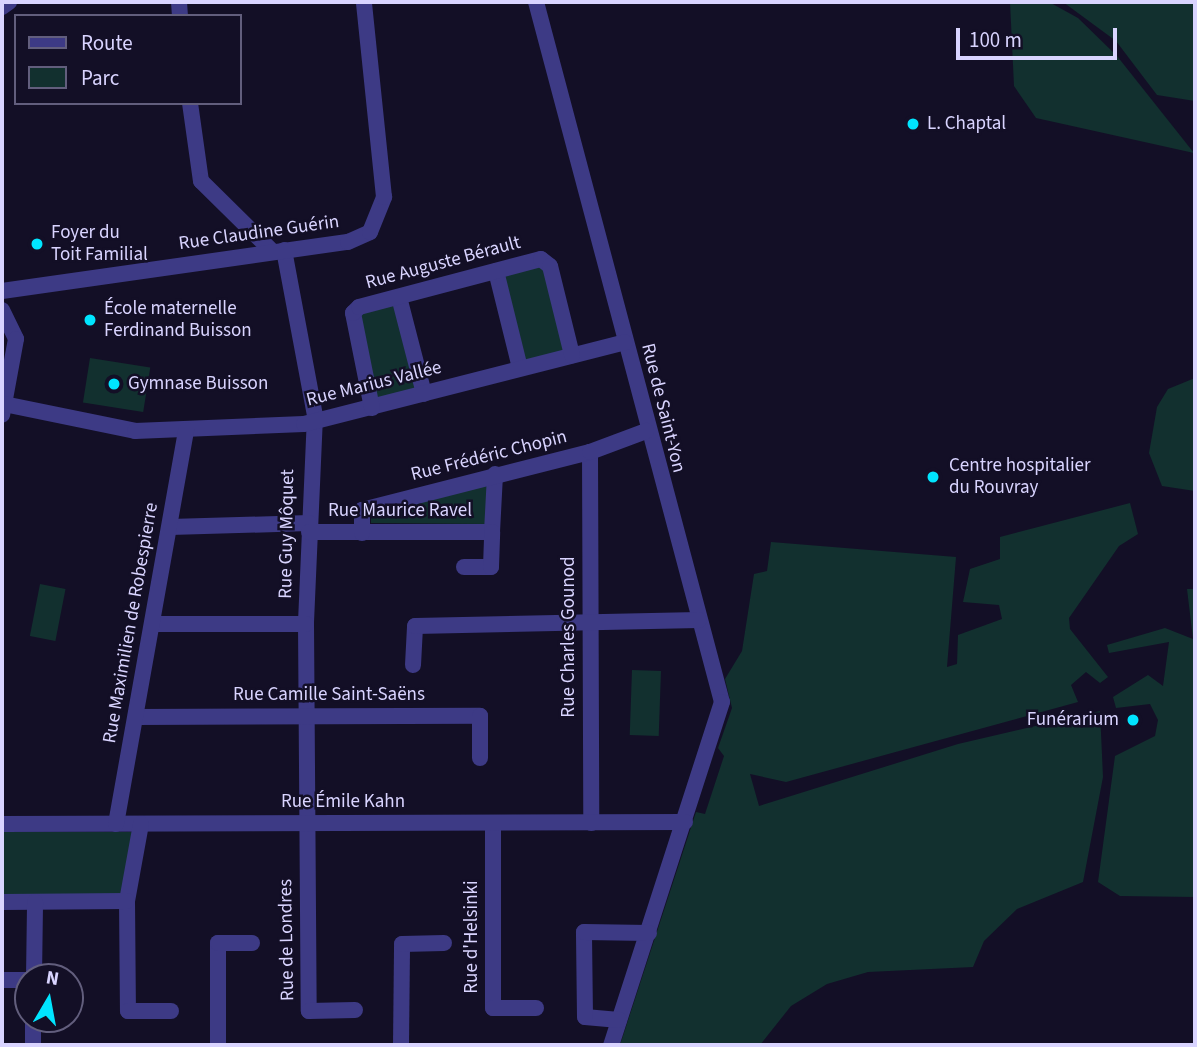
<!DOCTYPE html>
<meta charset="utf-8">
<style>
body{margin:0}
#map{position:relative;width:1197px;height:1047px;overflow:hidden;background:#130f26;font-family:"Source Sans 3",sans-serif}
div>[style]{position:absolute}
.green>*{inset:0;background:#12302f;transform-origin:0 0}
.minor>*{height:16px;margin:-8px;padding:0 8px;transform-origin:8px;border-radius:8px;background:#3d3a85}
.dots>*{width:19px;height:19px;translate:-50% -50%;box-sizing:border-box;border:4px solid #130f26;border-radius:50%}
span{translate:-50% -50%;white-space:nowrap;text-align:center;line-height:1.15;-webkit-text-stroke:5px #130f26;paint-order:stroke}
.poi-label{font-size:19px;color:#d9d4ff}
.left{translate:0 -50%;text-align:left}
.right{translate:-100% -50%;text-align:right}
.street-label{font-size:19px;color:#d9d4ff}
.frame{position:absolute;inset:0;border:4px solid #d9d4ff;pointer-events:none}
.legend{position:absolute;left:14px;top:14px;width:228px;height:91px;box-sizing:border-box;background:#130f26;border:2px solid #625e7d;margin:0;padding:9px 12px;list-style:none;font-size:21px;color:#d9d4ff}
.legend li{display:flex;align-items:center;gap:14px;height:35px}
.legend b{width:35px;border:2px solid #625e7d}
.north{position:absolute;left:14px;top:963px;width:70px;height:70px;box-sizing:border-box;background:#130f26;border:2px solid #625e7d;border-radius:50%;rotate:10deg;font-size:19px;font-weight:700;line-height:28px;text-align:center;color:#d9d4ff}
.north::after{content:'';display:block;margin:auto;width:24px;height:32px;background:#00e5ff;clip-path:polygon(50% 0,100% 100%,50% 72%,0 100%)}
.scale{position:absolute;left:956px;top:28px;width:161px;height:32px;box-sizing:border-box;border:4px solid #d9d4ff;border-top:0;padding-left:9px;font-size:21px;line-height:24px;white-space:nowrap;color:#d9d4ff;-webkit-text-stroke:5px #130f26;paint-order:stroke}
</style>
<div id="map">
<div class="green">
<i style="clip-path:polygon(1010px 2px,1049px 2px,1078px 18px,1117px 56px,1194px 153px,1036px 118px,1014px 86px)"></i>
<i style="clip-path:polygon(1063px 2px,1195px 2px,1195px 101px,1157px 95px,1116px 41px)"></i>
<i style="left:542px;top:264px;width:90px;height:42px;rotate:75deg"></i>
<i style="clip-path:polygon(396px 302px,419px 390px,375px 401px,360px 310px)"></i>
<i style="left:90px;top:358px;width:61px;height:45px;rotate:9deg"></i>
<i style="clip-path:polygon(1195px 378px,1195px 491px,1162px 486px,1149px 453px,1157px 407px,1168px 389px)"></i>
<i style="clip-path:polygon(487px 482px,487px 524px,371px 523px,371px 515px)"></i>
<i style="clip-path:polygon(1130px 503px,1138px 534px,1119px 546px,1069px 618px,1070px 629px,1108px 677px,1100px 683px,1086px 672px,1071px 685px,1078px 702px,786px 782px,750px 774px,759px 806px,958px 744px,1100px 711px,1103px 777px,1083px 882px,1017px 909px,984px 941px,973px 967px,868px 972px,827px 984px,791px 1006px,760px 1045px,620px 1045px,696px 812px,705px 814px,724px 756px,718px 748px,732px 708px,725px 679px,742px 651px,754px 574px,767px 571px,771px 542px,956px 557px,947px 667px,957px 664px,958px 635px,1002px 619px,999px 605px,963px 602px,970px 569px,1000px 559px,1000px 537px)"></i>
<i style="left:40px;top:584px;width:26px;height:53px;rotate:11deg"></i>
<i style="clip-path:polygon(1187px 589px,1195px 589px,1195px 897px,1120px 896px,1098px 882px,1115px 756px,1155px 736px,1158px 720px,1150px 704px,1116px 708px,1113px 697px,1148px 675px,1163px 686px,1169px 642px,1109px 653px,1107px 645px,1165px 628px,1193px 639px)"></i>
<i style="left:632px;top:670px;width:29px;height:65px;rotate:2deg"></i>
<i style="left:2px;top:832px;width:130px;height:66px"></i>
</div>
<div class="minor">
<i style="left:179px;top:2px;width:14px;rotate:86deg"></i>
<i style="left:536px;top:2px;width:724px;rotate:75.12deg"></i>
<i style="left:722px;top:702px;width:361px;rotate:107.9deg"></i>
<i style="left:2px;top:7px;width:9px;rotate:-36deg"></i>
<i style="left:190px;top:103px;width:79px;rotate:82deg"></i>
<i style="left:201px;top:181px;width:101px;rotate:44.6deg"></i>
<i style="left:284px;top:250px;width:169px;rotate:79.4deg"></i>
<i style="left:315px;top:416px;width:208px;rotate:92.5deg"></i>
<i style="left:306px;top:624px;width:387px;rotate:89.6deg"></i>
<i style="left:309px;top:1011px;width:46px;rotate:-1.2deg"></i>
<i style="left:496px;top:271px;width:100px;rotate:76.1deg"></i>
<i style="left:2px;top:291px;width:349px;rotate:-8.1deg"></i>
<i style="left:348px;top:242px;width:24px;rotate:-24deg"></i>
<i style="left:370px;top:232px;width:38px;rotate:-68deg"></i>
<i style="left:384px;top:197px;width:196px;rotate:-95.9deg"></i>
<i style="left:399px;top:297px;width:100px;rotate:75.5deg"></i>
<i style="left:2px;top:310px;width:32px;rotate:64deg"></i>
<i style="left:16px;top:339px;width:77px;rotate:100.4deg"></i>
<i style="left:4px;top:404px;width:134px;rotate:11.6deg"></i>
<i style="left:135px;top:431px;width:169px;rotate:-2.4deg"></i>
<i style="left:304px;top:424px;width:331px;rotate:-14.3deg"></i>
<i style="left:372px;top:408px;width:97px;rotate:-101.3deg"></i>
<i style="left:353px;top:313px;width:8px;rotate:-45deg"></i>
<i style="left:359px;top:307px;width:188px;rotate:-14.8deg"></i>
<i style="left:541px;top:259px;width:11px;rotate:38deg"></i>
<i style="left:550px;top:266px;width:92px;rotate:76.1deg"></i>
<i style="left:590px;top:452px;width:371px;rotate:89.8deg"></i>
<i style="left:170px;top:527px;width:139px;rotate:-1.6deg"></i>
<i style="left:309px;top:532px;width:183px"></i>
<i style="left:492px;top:532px;width:58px;rotate:-87deg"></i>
<i style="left:362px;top:533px;width:23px;rotate:-90deg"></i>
<i style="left:362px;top:510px;width:235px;rotate:-14.3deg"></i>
<i style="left:590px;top:452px;width:60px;rotate:-20.6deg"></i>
<i style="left:464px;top:567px;width:27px"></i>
<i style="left:491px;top:567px;width:35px;rotate:-88deg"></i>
<i style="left:153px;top:624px;width:153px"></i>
<i style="left:413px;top:665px;width:39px;rotate:-87deg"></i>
<i style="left:415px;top:626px;width:284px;rotate:-1.2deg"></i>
<i style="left:136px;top:717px;width:344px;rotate:-0.2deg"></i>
<i style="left:480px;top:716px;width:42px;rotate:90deg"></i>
<i style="left:493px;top:823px;width:185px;rotate:90deg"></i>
<i style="left:493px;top:1008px;width:43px"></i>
<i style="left:2px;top:824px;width:683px;rotate:-0.17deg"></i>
<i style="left:116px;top:824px;width:400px;rotate:-79.9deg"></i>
<i style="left:141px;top:824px;width:78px;rotate:100.3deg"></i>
<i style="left:127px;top:901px;width:110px;rotate:89.5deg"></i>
<i style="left:128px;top:1011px;width:43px"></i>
<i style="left:2px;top:902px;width:125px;rotate:-0.5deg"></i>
<i style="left:34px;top:977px;width:75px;rotate:-89.2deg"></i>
<i style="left:2px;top:980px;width:26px"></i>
<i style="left:619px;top:1020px;width:34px;rotate:-175deg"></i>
<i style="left:585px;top:1017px;width:85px;rotate:-90.7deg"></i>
<i style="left:584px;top:932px;width:65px;rotate:0.9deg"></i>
<i style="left:33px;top:1045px;width:26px;rotate:-90deg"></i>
<i style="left:218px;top:1045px;width:102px;rotate:-90deg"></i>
<i style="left:218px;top:943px;width:34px"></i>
<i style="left:401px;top:1045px;width:101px;rotate:-89.4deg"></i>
<i style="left:402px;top:944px;width:42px;rotate:-1.4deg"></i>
</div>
<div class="dots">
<i style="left:913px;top:124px;background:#00e5ff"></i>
<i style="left:37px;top:244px;background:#00e5ff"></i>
<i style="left:90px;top:320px;background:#00e5ff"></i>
<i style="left:114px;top:384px;background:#00e5ff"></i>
<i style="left:933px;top:477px;background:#00e5ff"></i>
<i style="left:1133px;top:720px;background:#00e5ff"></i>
</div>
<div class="poi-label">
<span class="left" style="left:927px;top:124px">L. Chaptal</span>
<span class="left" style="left:51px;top:244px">Foyer du<br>Toit Familial</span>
<span class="left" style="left:104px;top:320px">École maternelle<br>Ferdinand Buisson</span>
<span class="left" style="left:128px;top:384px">Gymnase Buisson</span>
<span class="left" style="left:949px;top:477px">Centre hospitalier<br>du Rouvray</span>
<span class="right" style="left:1119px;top:720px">Funérarium</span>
</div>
<div class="street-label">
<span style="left:259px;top:233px;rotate:-8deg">Rue Claudine Guérin</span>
<span style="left:443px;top:263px;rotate:-15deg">Rue Auguste Bérault</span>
<span style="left:374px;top:384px;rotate:-14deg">Rue Marius Vallée</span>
<span style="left:663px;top:408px;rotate:76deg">Rue de Saint-Yon</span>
<span style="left:489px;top:456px;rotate:-14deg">Rue Frédéric Chopin</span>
<span style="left:400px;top:511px">Rue Maurice Ravel</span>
<span style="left:287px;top:534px;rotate:-89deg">Rue Guy Môquet</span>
<span style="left:131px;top:623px;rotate:-80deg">Rue Maximilien de Robespierre</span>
<span style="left:569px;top:637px;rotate:-90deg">Rue Charles Gounod</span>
<span style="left:329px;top:695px">Rue Camille Saint-Saëns</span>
<span style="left:343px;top:802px">Rue Émile Kahn</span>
<span style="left:472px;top:937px;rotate:-90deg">Rue d'Helsinki</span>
<span style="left:287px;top:940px;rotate:-91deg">Rue de Londres</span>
</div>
<div class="frame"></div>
<ul class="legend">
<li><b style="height:9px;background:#3d3a85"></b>Route</li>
<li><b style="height:19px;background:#12302f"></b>Parc</li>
</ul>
<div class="north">N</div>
<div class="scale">100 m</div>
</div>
